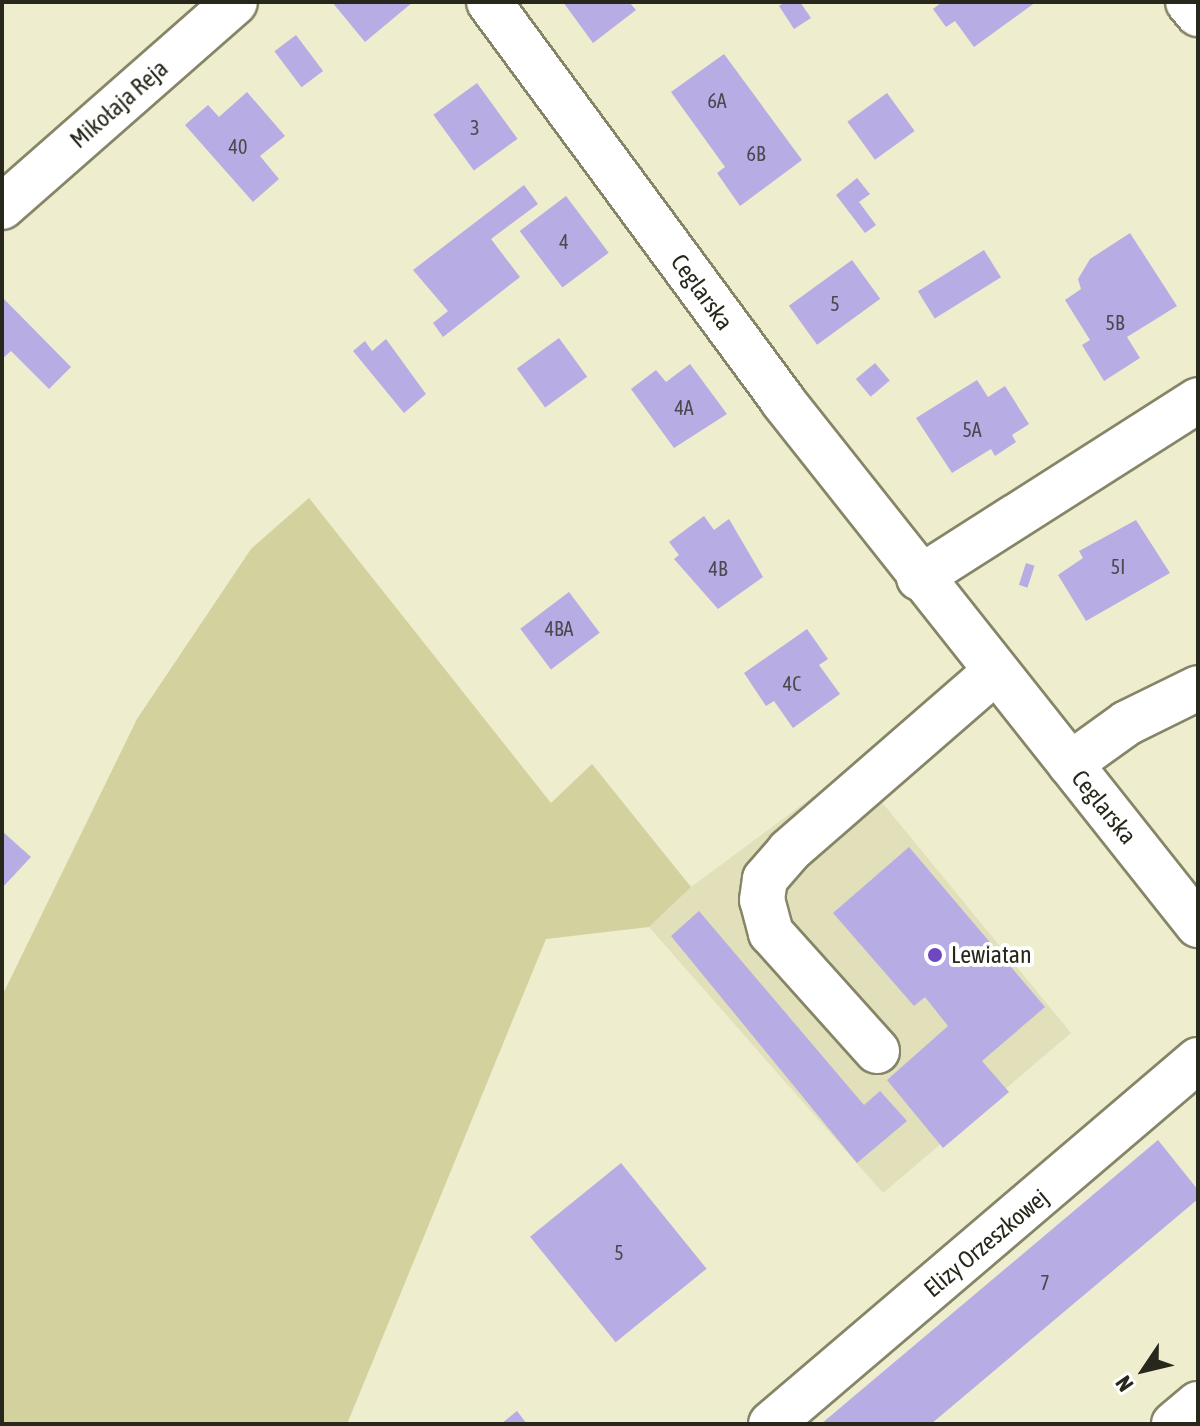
<!DOCTYPE html>
<meta charset="utf-8">
<style>
body{margin:0}
#map{position:relative;width:1200px;height:1426px;overflow:hidden;background:#eeedcd;font-family:"Asap Condensed",sans-serif}
div>[style]{position:absolute}
.built>*{inset:0;background:#e1e0ba}
.green>*{inset:0;background:#d3d19d}
.building>*{inset:0;background:#b8ace5;transform-origin:0 0}
.roads{filter:drop-shadow(2px 0 #868568) drop-shadow(-2px 0 #868568) drop-shadow(0 2px #868568) drop-shadow(0 -2px #868568)}
.minor>*{height:44px;margin:-22px;padding:0 22px;transform-origin:22px;border-radius:22px;background:#fff}
.dots>*{width:22px;height:22px;translate:-50% -50%;box-sizing:border-box;border:4px solid #fff;border-radius:50%}
span{translate:-50% -50%;white-space:nowrap;text-align:center;line-height:1.15;-webkit-text-stroke:8px #fff;paint-order:stroke}
.number-label{font-size:20px;color:#4b484e}
.number-label span{-webkit-text-stroke-width:0}
.street-label{font-size:24px;color:#27271b}
.poi-label{font-size:24px;color:#27271b}
.left{translate:0 -50%;text-align:left}
.frame{position:absolute;inset:0;border:4px solid #27271b;pointer-events:none}
.north{position:absolute;left:1104px;top:1330px;width:80px;height:80px;-webkit-text-stroke:6px #fff;paint-order:stroke;rotate:235deg;font-size:22px;font-weight:700;line-height:32px;text-align:center;color:#27271b}
.north::after{content:'';display:block;margin:auto;width:28px;height:36px;background:#27271b;clip-path:polygon(50% 0,100% 100%,50% 72%,0 100%)}
</style>
<div id="map">
<div class="built">
<i style="clip-path:polygon(853px 767px,1071px 1033px,883px 1193px,649px 927px,691px 887px)"></i>
</div>
<div class="green">
<i style="clip-path:polygon(309px 498px,551px 803px,592px 764px,691px 887px,649px 927px,546px 939px,347px 1424px,2px 1424px,2px 996px,137px 719px,251px 549px)"></i>
</div>
<div class="building">
<i style="clip-path:polygon(332px 2px,413px 2px,365px 42px)"></i>
<i style="clip-path:polygon(563px 2px,629px 2px,636px 10px,593px 43px)"></i>
<i style="clip-path:polygon(785px 2px,800px 2px,811px 18px,794px 29px,779px 6px)"></i>
<i style="clip-path:polygon(942px 2px,1036px 2px,974px 47px,955px 21px,946px 27px,933px 9px)"></i>
<i style="left:296px;top:35px;width:45px;height:27px;rotate:53deg"></i>
<i style="clip-path:polygon(724px 54px,802px 160px,740px 206px,717px 173px,725px 167px,671px 92px)"></i>
<i style="left:477px;top:83px;width:69px;height:54px;rotate:54deg"></i>
<i style="clip-path:polygon(247px 92px,285px 136px,260px 156px,279px 179px,253px 202px,185px 125px,208px 105px,219px 117px)"></i>
<i style="left:887px;top:93px;width:47px;height:49px;rotate:54deg"></i>
<i style="clip-path:polygon(857px 178px,870px 194px,859px 202px,876px 225px,865px 233px,836px 195px)"></i>
<i style="clip-path:polygon(524px 185px,538px 204px,491px 239px,520px 277px,443px 337px,433px 323px,448px 311px,413px 270px)"></i>
<i style="left:566px;top:196px;width:71px;height:58px;rotate:53deg"></i>
<i style="clip-path:polygon(1130px 233px,1177px 306px,1127px 337px,1140px 358px,1104px 381px,1082px 345px,1090px 340px,1065px 300px,1081px 289px,1078px 279px,1090px 259px)"></i>
<i style="left:984px;top:250px;width:32px;height:78px;rotate:58deg"></i>
<i style="left:852px;top:260px;width:48px;height:78px;rotate:54deg"></i>
<i style="clip-path:polygon(2px 297px,71px 367px,49px 389px,11px 351px,2px 359px)"></i>
<i style="left:559px;top:338px;width:48px;height:52px;rotate:54deg"></i>
<i style="clip-path:polygon(386px 339px,426px 394px,404px 413px,353px 351px,365px 341px,372px 351px)"></i>
<i style="left:875px;top:363px;width:23px;height:25px;rotate:50deg"></i>
<i style="clip-path:polygon(690px 364px,727px 414px,674px 448px,631px 389px,656px 370px,666px 382px)"></i>
<i style="clip-path:polygon(977px 380px,988px 397px,1005px 386px,1029px 424px,1012px 435px,1016px 442px,995px 456px,991px 449px,952px 473px,916px 418px)"></i>
<i style="clip-path:polygon(704px 516px,714px 530px,729px 519px,763px 577px,718px 609px,674px 559px,679px 555px,669px 542px)"></i>
<i style="clip-path:polygon(1136px 520px,1170px 573px,1086px 621px,1058px 575px,1083px 558px,1079px 551px)"></i>
<i style="left:1026px;top:563px;width:9px;height:23px;rotate:18deg"></i>
<i style="left:569px;top:592px;width:51px;height:61px;rotate:53deg"></i>
<i style="clip-path:polygon(807px 629px,828px 659px,819px 665px,840px 694px,793px 728px,774px 701px,766px 706px,744px 673px)"></i>
<i style="clip-path:polygon(2px 831px,31px 857px,2px 888px)"></i>
<i style="clip-path:polygon(909px 847px,1045px 1007px,982px 1061px,1009px 1092px,943px 1148px,887px 1080px,948px 1026px,925px 997px,914px 1006px,833px 913px)"></i>
<i style="clip-path:polygon(699px 911px,864px 1105px,880px 1091px,907px 1121px,857px 1163px,671px 936px)"></i>
<i style="clip-path:polygon(1158px 1140px,1198px 1190px,1198px 1199px,931px 1424px,821px 1424px)"></i>
<i style="left:621px;top:1163px;width:136px;height:117px;rotate:51deg"></i>
<i style="clip-path:polygon(517px 1411px,527px 1424px,501px 1424px)"></i>
</div>
<div class="roads">
<div class="minor">
<i style="left:489px;top:2px;width:494px;rotate:53.6deg"></i>
<i style="left:782px;top:400px;width:670px;rotate:51.61deg"></i>
<i style="left:1188px;top:2px;width:16px;rotate:50deg"></i>
<i style="left:2px;top:207px;width:310px;rotate:-41.3deg"></i>
<i style="left:919px;top:578px;width:331px;rotate:-32.5deg"></i>
<i style="left:1070px;top:764px;width:70px;rotate:-35.7deg"></i>
<i style="left:1127px;top:723px;width:79px;rotate:-26.2deg"></i>
<i style="left:877px;top:1051px;width:159px;rotate:-131.9deg"></i>
<i style="left:771px;top:933px;width:34px;rotate:-105deg"></i>
<i style="left:762px;top:900px;width:21px;rotate:-82deg"></i>
<i style="left:765px;top:879px;width:37px;rotate:-49deg"></i>
<i style="left:789px;top:851px;width:273px;rotate:-41deg"></i>
<i style="left:771px;top:1424px;width:561px;rotate:-40.45deg"></i>
<i style="left:1174px;top:1424px;width:31px;rotate:-40deg"></i>
</div>
</div>
<div class="dots">
<i style="left:935px;top:955px;background:#6f47c0"></i>
</div>
<div class="number-label">
<span style="left:717px;top:100px">6A</span>
<span style="left:475px;top:127px">3</span>
<span style="left:238px;top:146px">40</span>
<span style="left:756px;top:153px">6B</span>
<span style="left:564px;top:241px">4</span>
<span style="left:835px;top:303px">5</span>
<span style="left:1115px;top:322px">5B</span>
<span style="left:684px;top:407px">4A</span>
<span style="left:972px;top:429px">5A</span>
<span style="left:1118px;top:566px">5I</span>
<span style="left:718px;top:568px">4B</span>
<span style="left:559px;top:628px">4BA</span>
<span style="left:792px;top:683px">4C</span>
<span style="left:619px;top:1252px">5</span>
<span style="left:1045px;top:1282px">7</span>
</div>
<div class="street-label">
<span style="left:119px;top:104px;rotate:-41deg">Mikołaja Reja</span>
<span style="left:702px;top:292px;rotate:54deg">Ceglarska</span>
<span style="left:1104px;top:807px;rotate:51deg">Ceglarska</span>
<span style="left:986px;top:1243px;rotate:-40deg">Elizy Orzeszkowej</span>
</div>
<div class="poi-label">
<span class="left" style="left:951px;top:955px">Lewiatan</span>
</div>
<div class="frame"></div>
<div class="north">N</div>
</div>
